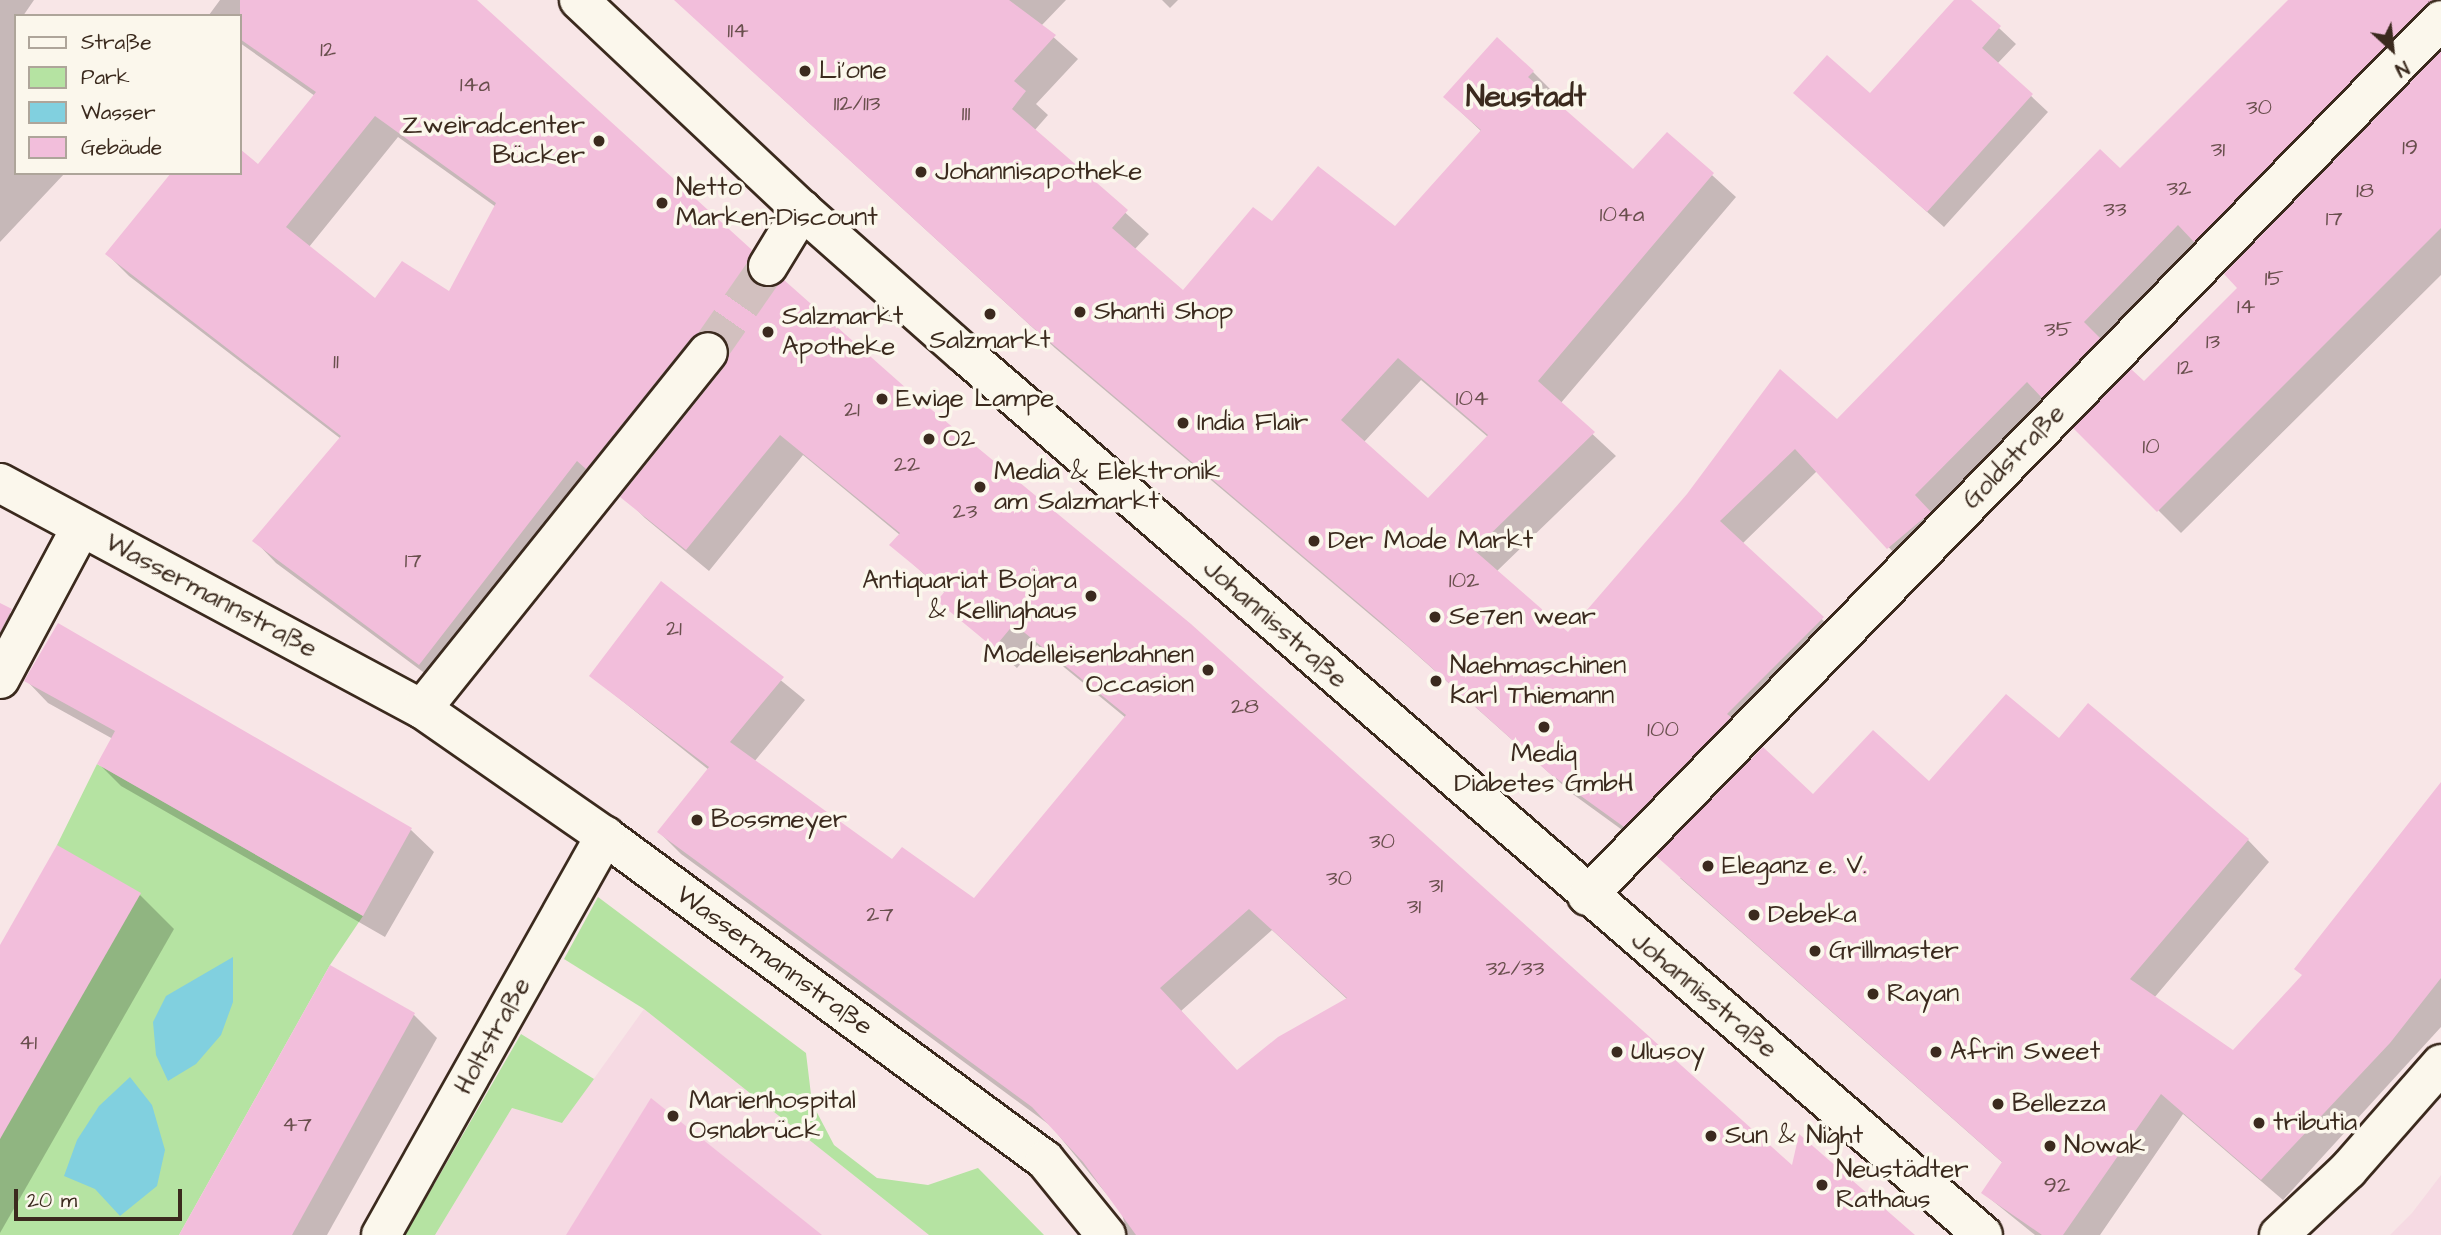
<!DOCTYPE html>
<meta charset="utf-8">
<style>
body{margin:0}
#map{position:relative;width:2441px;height:1235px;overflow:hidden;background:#f8e6e7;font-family:"Architects Daughter",sans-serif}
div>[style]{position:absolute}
.built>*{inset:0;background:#f6dae3}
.green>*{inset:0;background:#b5e3a2}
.water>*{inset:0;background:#81d0df}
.shadow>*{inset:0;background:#0003}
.building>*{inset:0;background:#f2bedb}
.street-tunnel>*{height:38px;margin-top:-19px;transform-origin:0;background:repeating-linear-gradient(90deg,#d2c0bf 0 38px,transparent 0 57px)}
.roads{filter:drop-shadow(2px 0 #3b2a1e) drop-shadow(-2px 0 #3b2a1e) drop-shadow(0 2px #3b2a1e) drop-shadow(0 -2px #3b2a1e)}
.street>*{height:38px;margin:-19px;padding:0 19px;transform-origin:19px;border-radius:19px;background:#fbf7ec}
.dots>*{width:19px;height:19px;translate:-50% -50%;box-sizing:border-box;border:4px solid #fbf7ec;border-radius:50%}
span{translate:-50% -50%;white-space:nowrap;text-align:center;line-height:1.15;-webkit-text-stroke:7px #fbf7ec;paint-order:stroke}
.number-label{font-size:23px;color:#694f4d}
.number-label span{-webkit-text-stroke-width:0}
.poi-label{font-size:26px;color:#3b2a1e}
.left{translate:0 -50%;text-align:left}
.right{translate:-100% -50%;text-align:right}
.street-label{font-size:26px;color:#3b2a1e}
.quarter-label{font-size:30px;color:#3b2a1e;font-weight:700}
.legend{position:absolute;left:14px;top:14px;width:228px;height:161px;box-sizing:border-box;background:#fbf7ec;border:2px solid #aea59a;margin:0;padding:9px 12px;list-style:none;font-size:21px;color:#3b2a1e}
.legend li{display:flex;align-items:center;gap:14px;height:35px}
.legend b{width:35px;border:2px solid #aea59a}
.north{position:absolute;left:2357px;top:14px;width:70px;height:70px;-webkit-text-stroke:5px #fbf7ec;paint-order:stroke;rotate:153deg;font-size:19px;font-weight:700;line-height:28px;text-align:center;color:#3b2a1e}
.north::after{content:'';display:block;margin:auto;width:24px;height:32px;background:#3b2a1e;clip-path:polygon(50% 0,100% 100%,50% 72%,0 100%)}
.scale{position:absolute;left:14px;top:1189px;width:168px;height:32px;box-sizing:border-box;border:4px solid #3b2a1e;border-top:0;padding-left:9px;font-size:21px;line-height:24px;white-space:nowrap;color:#3b2a1e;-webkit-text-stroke:5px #fbf7ec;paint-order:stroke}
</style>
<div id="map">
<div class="built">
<i style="clip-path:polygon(644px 1009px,929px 1235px,435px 1235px,512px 1108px,562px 1123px)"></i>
<i style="clip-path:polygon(2441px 1175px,2441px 1235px,2390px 1235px,2412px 1213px)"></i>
</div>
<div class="green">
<i style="clip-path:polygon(97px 764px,363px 916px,330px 965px,179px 1235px,0 1235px,0 1139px,57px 845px)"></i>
<i style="clip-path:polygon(598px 897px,806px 1053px,812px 1103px,834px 1145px,877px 1178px,928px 1185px,978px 1168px,1044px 1235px,929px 1235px,644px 1009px,564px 959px)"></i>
<i style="clip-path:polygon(521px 1034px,594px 1079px,562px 1123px,512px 1108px,435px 1235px,405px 1235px)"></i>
</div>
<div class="water">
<i style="clip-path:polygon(233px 957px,233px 1002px,221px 1035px,196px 1064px,168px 1081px,156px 1055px,153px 1022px,166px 996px)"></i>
<i style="clip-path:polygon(130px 1077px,152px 1105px,165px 1150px,157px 1186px,120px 1216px,95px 1189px,64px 1176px,77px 1140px,99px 1106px)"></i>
</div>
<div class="shadow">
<i style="clip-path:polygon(0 0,34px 0,23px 16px,16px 16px,16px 173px,65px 173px,0 242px)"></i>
<i style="clip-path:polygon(evenodd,220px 0,471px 0,751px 252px,773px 274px,767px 290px,1793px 1168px,1912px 1235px,1127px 1235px,1122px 1213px,1051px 1126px,681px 854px,659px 832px,709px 770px,591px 676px,661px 583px,805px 700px,754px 762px,892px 861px,975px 900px,1126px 718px,1037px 645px,1017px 668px,940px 601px,945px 593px,892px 545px,900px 535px,803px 455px,709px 571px,645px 518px,623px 496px,727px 366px,728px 354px,713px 360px,442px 686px,276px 563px,255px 541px,341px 439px,129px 276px,107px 254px,240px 173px,240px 151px,258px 167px,315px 96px,240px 43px,240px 16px,209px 15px,220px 0,398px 137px,496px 207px,450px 293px,375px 301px,309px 247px,398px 137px,220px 0,1272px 930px,1348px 1000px,1238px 1072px,1181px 1011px,1272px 930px)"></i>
<i style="clip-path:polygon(evenodd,675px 0,1066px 0,1041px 26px,1078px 59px,1036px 104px,1048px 115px,1034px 131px,1149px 234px,1134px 250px,1183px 293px,1272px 223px,1395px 228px,1482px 132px,1445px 97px,1533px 72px,1555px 94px,1551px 99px,1633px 171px,1667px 134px,1736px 197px,1560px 404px,1616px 456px,1496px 572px,1568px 634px,1688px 495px,1837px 422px,2120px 170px,2290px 0,2441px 0,2441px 34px,1911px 571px,1817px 471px,1742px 544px,1845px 641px,1647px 848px,1574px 795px,1406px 645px,1055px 348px,675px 0,1421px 380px,1488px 437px,1428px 501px,1364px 442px,1421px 380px)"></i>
<i style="clip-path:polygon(1162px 0,1178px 0,1170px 8px)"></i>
<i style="clip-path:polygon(1957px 0,1969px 0,2016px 44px,1997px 64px,2048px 112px,1944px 227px,1812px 109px,1870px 96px)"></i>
<i style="clip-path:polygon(2441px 54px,2441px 275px,2181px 533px,2076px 428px,2144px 383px,2239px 288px)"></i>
<i style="clip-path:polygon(0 605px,32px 631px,0 684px)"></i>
<i style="clip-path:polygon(59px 625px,411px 830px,434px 852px,385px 937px,121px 786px,99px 764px,113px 739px,48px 703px,26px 680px)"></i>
<i style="clip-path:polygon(2059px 740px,2248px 840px,2269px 862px,2154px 998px,2233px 1052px,2304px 976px,2441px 785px,2441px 1027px,2283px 1200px,2183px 1114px,2100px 1235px,2035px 1235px,1983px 1193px,2003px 1163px,1680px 878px,1813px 797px,1929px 784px)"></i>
<i style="clip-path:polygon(140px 895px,174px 929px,0 1233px,0 948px)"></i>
<i style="clip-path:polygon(330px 968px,414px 1015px,437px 1038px,327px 1235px,181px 1235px)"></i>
</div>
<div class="building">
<i style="clip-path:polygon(evenodd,240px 0,477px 0,752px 250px,746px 266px,756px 284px,768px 288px,784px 280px,915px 396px,1191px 624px,1792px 1165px,1799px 1134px,1915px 1235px,1136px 1235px,1083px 1162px,1032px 1107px,657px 832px,709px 767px,589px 676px,661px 581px,784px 677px,730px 742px,892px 859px,902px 847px,974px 898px,1126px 715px,1014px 624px,994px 648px,937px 601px,945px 591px,889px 545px,900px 533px,780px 435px,686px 550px,620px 497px,725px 366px,729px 345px,721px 335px,701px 331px,691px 338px,586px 469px,577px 461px,419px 665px,252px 541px,341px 436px,105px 254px,171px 173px,240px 173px,240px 149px,258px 164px,316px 92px,240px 39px,240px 0,375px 116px,496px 203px,449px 291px,402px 261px,375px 298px,286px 227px,375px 116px,240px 0,1249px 909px,1347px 998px,1278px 1037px,1237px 1070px,1160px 988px,1249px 909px)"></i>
<i style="clip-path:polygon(evenodd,674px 0,1009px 0,1056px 35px,1014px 81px,1026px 91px,1012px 109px,1128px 210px,1112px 228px,1183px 290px,1253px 207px,1272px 221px,1318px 166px,1395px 226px,1481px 130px,1443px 97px,1497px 37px,1534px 71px,1528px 77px,1633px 169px,1667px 132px,1714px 173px,1538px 381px,1595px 432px,1474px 550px,1568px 632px,1687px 494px,1780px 369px,1837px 419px,2100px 149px,2120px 168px,2288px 0,2433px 0,2194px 242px,2178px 225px,2084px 322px,2100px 338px,2042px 398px,2027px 382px,1915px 495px,1931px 512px,1887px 549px,1795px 449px,1720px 521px,1824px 617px,1727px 714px,1731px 717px,1624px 827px,1549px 773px,1382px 623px,1030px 325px,674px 0,1398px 358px,1488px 435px,1428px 498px,1341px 420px,1398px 358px)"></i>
<i style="clip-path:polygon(1954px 0,1971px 0,2001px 26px,1982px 48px,2033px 94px,1927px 212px,1793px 93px,1827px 55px,1870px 93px)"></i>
<i style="clip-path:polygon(2441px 51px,2441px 228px,2157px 512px,2073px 428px,2131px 369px,2144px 381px,2237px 288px,2224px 274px)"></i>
<i style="clip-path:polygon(0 603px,12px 609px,0 632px)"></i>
<i style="clip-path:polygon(58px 623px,412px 828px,363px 916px,97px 764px,115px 731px,24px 681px)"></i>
<i style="clip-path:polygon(2006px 694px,2059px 738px,2088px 703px,2249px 839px,2130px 979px,2233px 1050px,2302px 975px,2294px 969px,2441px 782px,2441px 978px,2390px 1043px,2261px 1180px,2161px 1094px,2063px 1235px,2042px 1235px,1981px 1193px,2002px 1162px,1656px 856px,1763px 747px,1813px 794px,1873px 730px,1929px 781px)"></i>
<i style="clip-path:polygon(57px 845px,141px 893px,0 1139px,0 945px)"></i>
<i style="clip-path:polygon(330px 965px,415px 1013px,292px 1235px,179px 1235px)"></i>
<i style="clip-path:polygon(651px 1098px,822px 1235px,566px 1235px)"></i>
</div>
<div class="street-tunnel">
<i style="left:708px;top:352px;width:105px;rotate:-55.1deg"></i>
</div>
<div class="roads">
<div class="street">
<i style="left:579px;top:0;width:306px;rotate:43.3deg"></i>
<i style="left:802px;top:210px;width:217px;rotate:41.5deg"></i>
<i style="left:965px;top:354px;width:1346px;rotate:40.87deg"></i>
<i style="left:768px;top:266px;width:66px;rotate:-58.7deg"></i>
<i style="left:0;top:483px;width:479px;rotate:28.2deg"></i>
<i style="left:422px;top:709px;width:223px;rotate:34.8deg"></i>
<i style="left:605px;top:836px;width:546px;rotate:36.37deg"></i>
<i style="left:1045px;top:1160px;width:97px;rotate:50.9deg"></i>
<i style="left:0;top:679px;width:172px;rotate:-61.9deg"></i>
<i style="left:422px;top:709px;width:457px;rotate:-51.3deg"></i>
<i style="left:1587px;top:896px;width:1223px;rotate:-45.73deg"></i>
<i style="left:381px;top:1235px;width:458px;rotate:-60.7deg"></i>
<i style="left:2279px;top:1235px;width:95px;rotate:-43.3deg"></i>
<i style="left:2348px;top:1170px;width:141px;rotate:-48.7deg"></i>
</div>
</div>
<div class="dots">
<i style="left:805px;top:71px;background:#3b2a1e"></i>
<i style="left:599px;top:141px;background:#3b2a1e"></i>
<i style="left:921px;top:172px;background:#3b2a1e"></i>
<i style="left:662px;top:203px;background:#3b2a1e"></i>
<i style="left:1080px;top:312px;background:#3b2a1e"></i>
<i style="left:990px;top:314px;background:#3b2a1e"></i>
<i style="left:768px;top:332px;background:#3b2a1e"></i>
<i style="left:882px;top:399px;background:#3b2a1e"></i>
<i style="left:1183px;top:423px;background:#3b2a1e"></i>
<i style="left:929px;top:439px;background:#3b2a1e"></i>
<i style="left:980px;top:487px;background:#3b2a1e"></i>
<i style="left:1314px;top:541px;background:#3b2a1e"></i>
<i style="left:1091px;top:596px;background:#3b2a1e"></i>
<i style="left:1435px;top:617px;background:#3b2a1e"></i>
<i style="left:1208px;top:670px;background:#3b2a1e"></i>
<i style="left:1436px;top:681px;background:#3b2a1e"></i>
<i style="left:1544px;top:727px;background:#3b2a1e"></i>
<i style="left:697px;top:820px;background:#3b2a1e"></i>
<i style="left:1708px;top:866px;background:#3b2a1e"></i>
<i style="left:1754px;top:915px;background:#3b2a1e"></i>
<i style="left:1815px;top:951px;background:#3b2a1e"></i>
<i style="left:1873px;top:994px;background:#3b2a1e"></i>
<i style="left:1617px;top:1052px;background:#3b2a1e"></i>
<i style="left:1936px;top:1052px;background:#3b2a1e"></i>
<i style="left:1998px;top:1104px;background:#3b2a1e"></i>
<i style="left:673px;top:1116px;background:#3b2a1e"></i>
<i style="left:2259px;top:1123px;background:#3b2a1e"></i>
<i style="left:1711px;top:1136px;background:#3b2a1e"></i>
<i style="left:2050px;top:1146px;background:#3b2a1e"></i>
<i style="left:1822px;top:1185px;background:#3b2a1e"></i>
</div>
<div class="number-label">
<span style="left:738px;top:30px">114</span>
<span style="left:328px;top:49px">12</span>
<span style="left:475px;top:84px">14a</span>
<span style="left:857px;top:103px">112/113</span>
<span style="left:2259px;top:107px">30</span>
<span style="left:966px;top:113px">111</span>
<span style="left:2410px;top:147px">19</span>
<span style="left:2218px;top:149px">31</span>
<span style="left:2179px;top:188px">32</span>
<span style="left:2365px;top:190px">18</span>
<span style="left:2115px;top:209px">33</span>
<span style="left:1622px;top:214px">104a</span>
<span style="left:2334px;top:218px">17</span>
<span style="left:2274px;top:278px">15</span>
<span style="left:2246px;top:306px">14</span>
<span style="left:2058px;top:329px">35</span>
<span style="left:2213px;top:341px">13</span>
<span style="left:336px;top:361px">11</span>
<span style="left:2185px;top:367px">12</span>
<span style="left:1472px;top:398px">104</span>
<span style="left:852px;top:409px">21</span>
<span style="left:2151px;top:446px">10</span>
<span style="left:907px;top:464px">22</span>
<span style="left:965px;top:511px">23</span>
<span style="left:413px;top:560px">17</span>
<span style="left:1464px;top:580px">102</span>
<span style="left:674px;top:628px">21</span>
<span style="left:1245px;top:706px">28</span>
<span style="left:1663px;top:729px">100</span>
<span style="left:1382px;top:841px">30</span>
<span style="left:1339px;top:878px">30</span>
<span style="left:1436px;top:885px">31</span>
<span style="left:1414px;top:906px">31</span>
<span style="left:880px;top:914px">27</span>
<span style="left:1515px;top:968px">32/33</span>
<span style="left:28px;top:1042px">41</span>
<span style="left:297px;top:1124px">47</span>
<span style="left:2057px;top:1185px">92</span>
</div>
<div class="poi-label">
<span class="left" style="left:819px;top:71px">Li'one</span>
<span class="right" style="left:585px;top:141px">Zweiradcenter<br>Bücker</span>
<span class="left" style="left:935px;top:172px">Johannisapotheke</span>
<span class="left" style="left:676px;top:203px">Netto<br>Marken-Discount</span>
<span class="left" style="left:1094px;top:312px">Shanti Shop</span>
<span class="left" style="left:782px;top:332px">Salzmarkt<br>Apotheke</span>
<span style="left:990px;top:341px">Salzmarkt</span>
<span class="left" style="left:896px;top:399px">Ewige Lampe</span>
<span class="left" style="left:1197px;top:423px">India Flair</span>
<span class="left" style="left:943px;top:439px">O2</span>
<span class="left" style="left:994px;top:487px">Media &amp; Elektronik<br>am Salzmarkt</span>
<span class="left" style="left:1328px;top:541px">Der Mode Markt</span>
<span class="right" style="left:1077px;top:596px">Antiquariat Bojara<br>&amp; Kellinghaus</span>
<span class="left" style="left:1449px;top:617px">Se7en wear</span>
<span class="right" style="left:1194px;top:670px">Modelleisenbahnen<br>Occasion</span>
<span class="left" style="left:1450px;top:681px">Naehmaschinen<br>Karl Thiemann</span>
<span style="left:1544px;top:769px">Mediq<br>Diabetes GmbH</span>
<span class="left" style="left:711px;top:820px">Bossmeyer</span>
<span class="left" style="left:1722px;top:866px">Eleganz e. V.</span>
<span class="left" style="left:1768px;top:915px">Debeka</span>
<span class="left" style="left:1829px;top:951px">Grillmaster</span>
<span class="left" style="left:1887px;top:994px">Rayan</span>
<span class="left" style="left:1631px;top:1052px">Ulusoy</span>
<span class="left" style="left:1950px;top:1052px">Afrin Sweet</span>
<span class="left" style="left:689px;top:1116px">Marienhospital<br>Osnabrück</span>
<span class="left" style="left:2012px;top:1104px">Bellezza</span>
<span class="left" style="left:2273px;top:1123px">tributia</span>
<span class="left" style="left:1725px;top:1136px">Sun &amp; Night</span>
<span class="left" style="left:2064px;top:1146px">Nowak</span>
<span class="left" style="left:1836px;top:1185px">Neustädter<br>Rathaus</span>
</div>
<div class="street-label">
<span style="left:2014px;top:457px;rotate:-46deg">Goldstraße</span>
<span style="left:211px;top:596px;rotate:28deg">Wassermannstraße</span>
<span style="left:1275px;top:624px;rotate:41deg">Johannisstraße</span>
<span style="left:774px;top:961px;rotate:36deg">Wassermannstraße</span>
<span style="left:1704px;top:995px;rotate:40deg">Johannisstraße</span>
<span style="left:493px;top:1036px;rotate:-61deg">Holtstraße</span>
</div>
<div class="quarter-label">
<span style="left:1526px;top:97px">Neustadt</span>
</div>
<ul class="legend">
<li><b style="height:9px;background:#fbf7ec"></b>Straße</li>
<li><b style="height:19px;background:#b5e3a2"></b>Park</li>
<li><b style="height:19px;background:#81d0df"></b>Wasser</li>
<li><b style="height:19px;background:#f2bedb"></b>Gebäude</li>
</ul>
<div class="north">N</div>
<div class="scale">20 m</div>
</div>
